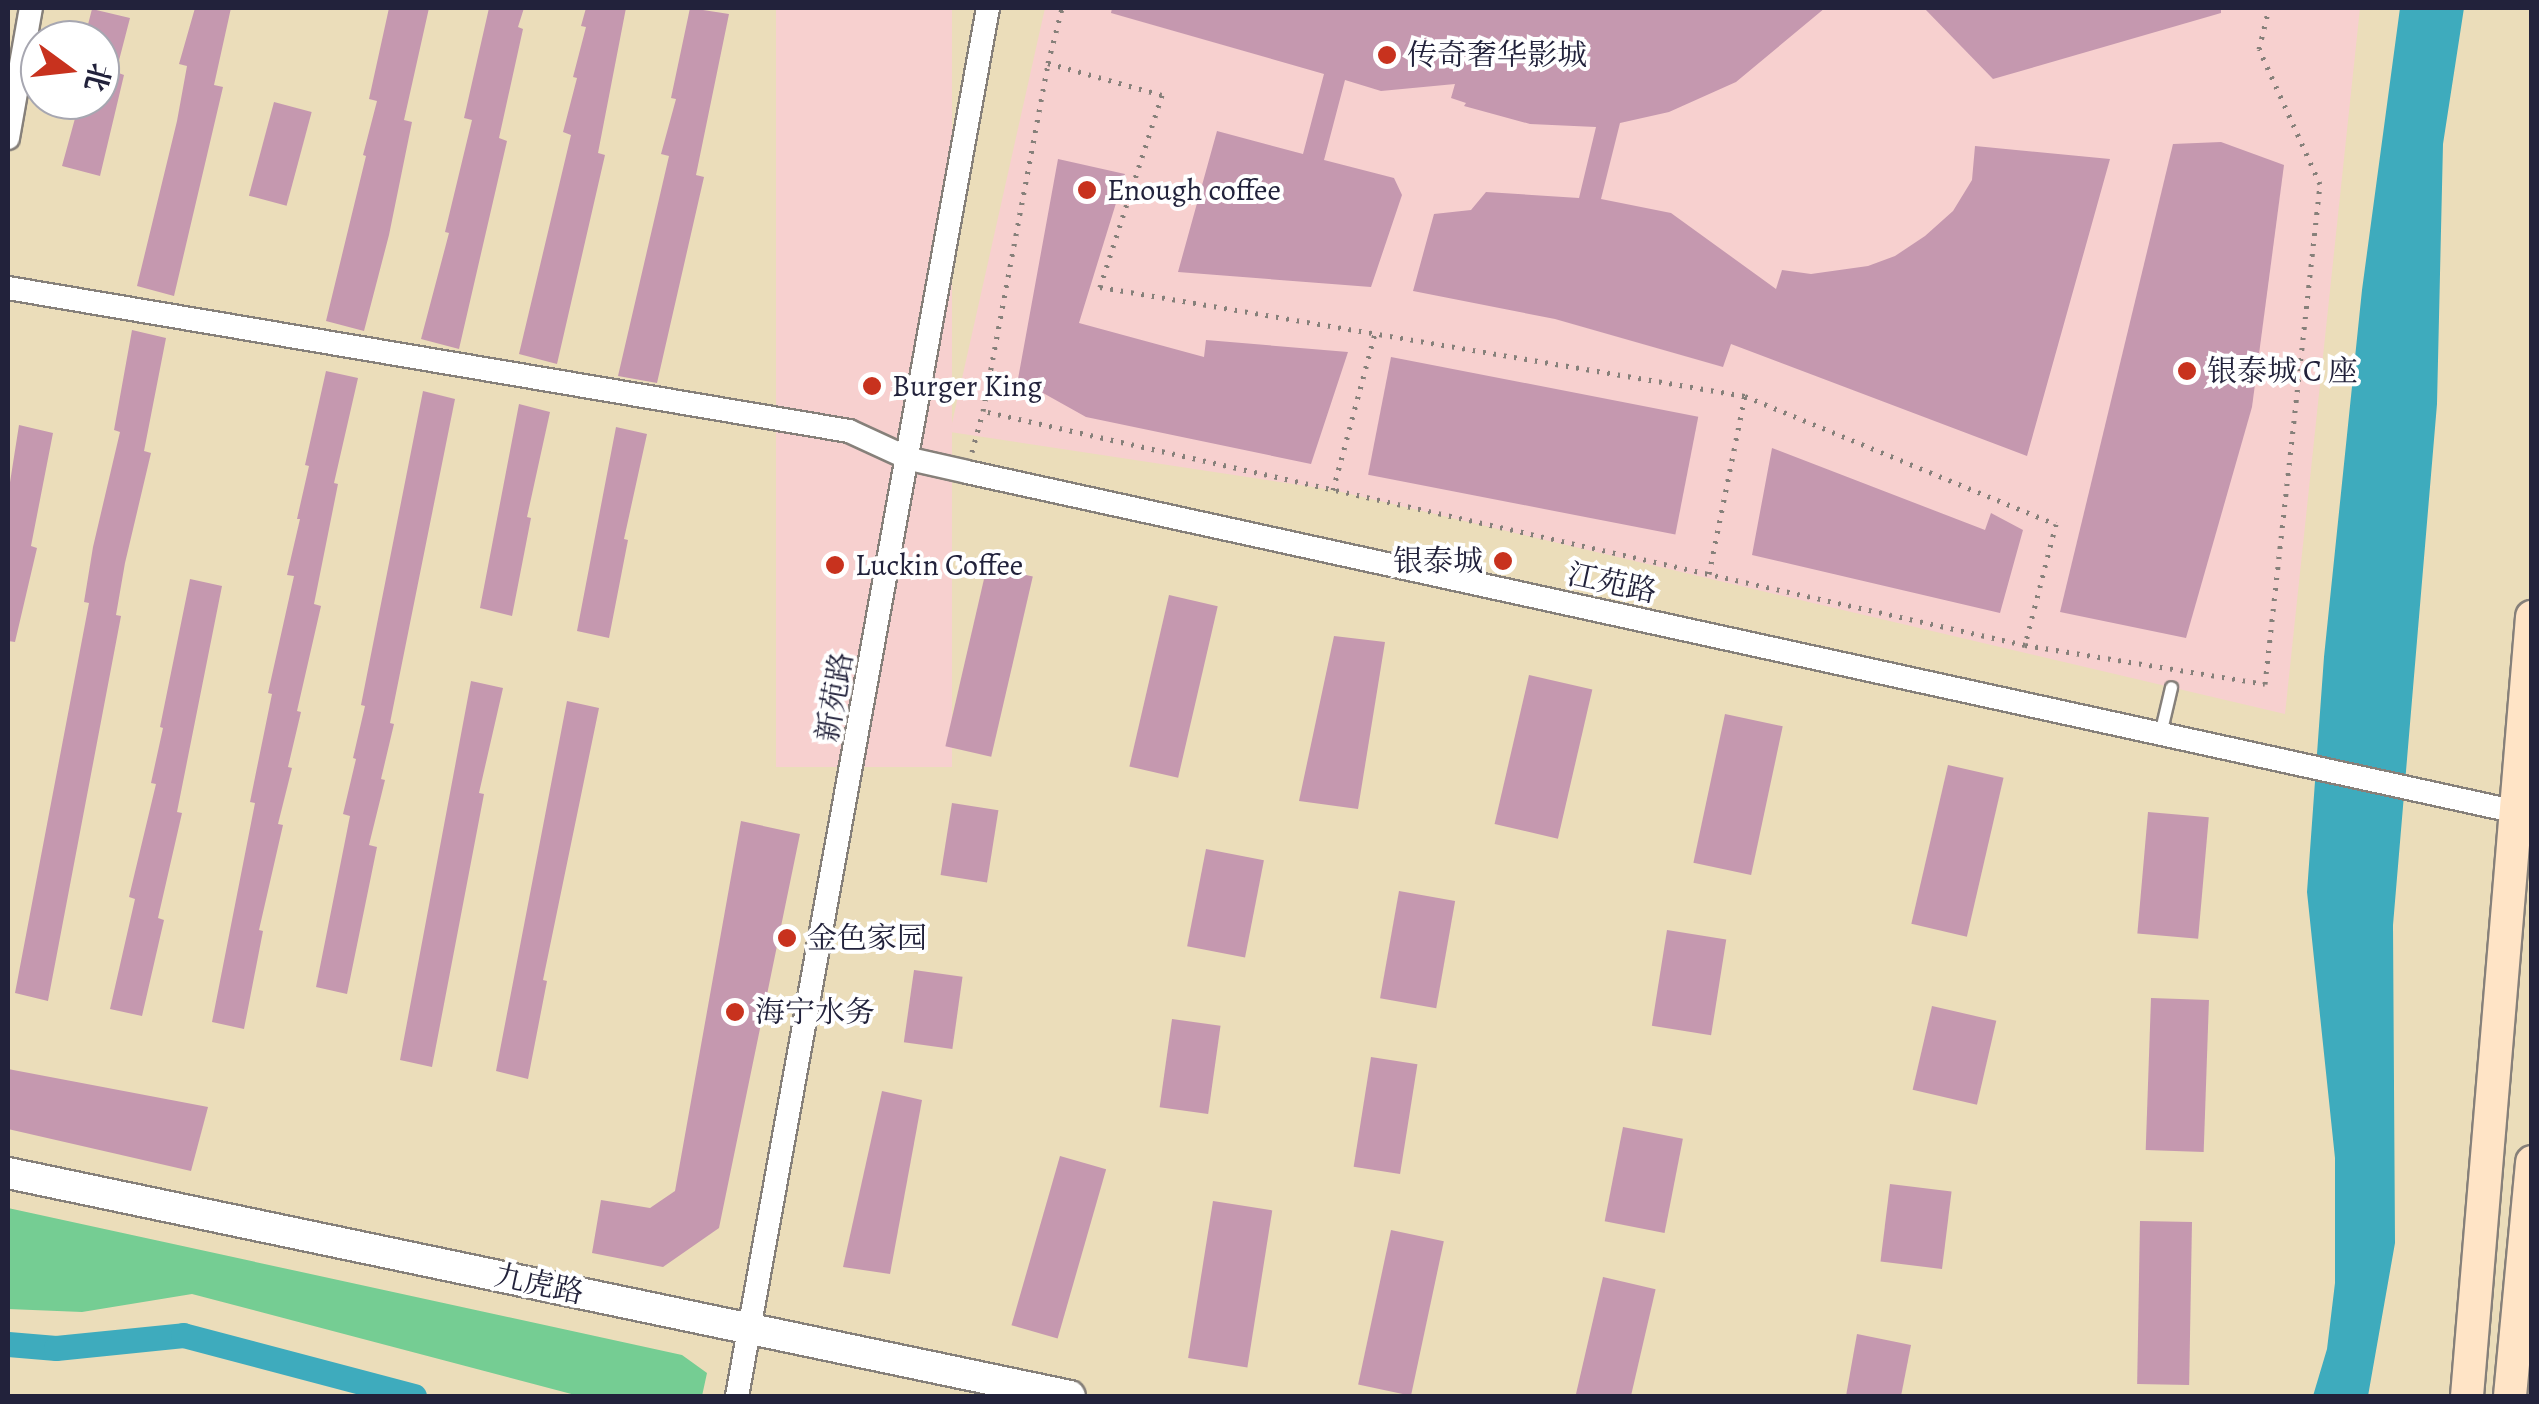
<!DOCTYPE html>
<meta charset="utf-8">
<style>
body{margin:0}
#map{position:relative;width:2539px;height:1404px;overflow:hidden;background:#ebddba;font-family:Alegreya,"Noto Serif SC",serif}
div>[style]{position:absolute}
.built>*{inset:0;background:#f7d0cf;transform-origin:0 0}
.green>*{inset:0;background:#75cd93}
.water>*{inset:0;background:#3eabbd}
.canal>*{height:25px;margin:-12.5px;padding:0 12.5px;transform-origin:12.5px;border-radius:12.5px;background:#3eabbd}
.building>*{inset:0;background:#c598af;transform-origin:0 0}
.path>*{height:5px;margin-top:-2.5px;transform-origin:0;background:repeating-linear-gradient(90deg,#86807a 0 2.5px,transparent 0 10.5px)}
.roads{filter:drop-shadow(2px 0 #86807a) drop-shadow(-2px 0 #86807a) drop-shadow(0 2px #86807a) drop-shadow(0 -2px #86807a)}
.service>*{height:11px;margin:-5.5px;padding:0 5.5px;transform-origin:5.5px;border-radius:5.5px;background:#fff}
.minor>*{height:22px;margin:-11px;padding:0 11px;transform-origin:11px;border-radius:11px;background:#fff}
.tertiary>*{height:30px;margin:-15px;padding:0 15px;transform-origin:15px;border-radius:15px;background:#fff}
.secondary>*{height:32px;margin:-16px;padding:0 16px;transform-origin:16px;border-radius:16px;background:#ffe4c6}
.dots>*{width:28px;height:28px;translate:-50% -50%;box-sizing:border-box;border:5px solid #fff;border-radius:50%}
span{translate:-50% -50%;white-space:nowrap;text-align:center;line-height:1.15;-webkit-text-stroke:8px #fff;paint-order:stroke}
.poi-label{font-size:30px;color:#22223b}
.left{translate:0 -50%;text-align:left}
.right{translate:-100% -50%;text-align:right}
.street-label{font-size:30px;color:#22223b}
.frame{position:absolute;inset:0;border:10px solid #22223b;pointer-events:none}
.north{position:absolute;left:20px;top:20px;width:100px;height:100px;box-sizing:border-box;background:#fff;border:2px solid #a7a7b1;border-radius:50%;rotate:105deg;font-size:28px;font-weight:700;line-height:40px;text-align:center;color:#22223b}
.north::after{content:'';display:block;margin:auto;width:35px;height:45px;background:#c8321e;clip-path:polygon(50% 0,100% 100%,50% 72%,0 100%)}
</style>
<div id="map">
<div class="built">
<i style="left:776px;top:8px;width:176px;height:759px"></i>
<i style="clip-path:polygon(1045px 8px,2360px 8px,2285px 714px,1333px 490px,950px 432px)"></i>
</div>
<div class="green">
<i style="clip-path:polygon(8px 1208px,682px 1355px,707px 1373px,702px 1396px,579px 1396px,192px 1294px,82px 1312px,8px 1309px)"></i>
</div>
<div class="water">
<i style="clip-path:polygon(2400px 8px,2464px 8px,2443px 144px,2437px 404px,2393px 925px,2395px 1243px,2368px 1396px,2313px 1396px,2327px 1349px,2335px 1283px,2335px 1158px,2307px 892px,2324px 657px,2362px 290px)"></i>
</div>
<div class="canal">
<i style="left:8px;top:1344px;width:48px;rotate:4.8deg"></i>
<i style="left:56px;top:1348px;width:128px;rotate:-5.8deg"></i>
<i style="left:183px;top:1335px;width:239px;rotate:14.8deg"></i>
</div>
<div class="building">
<i style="clip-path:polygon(195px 8px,231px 8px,214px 85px,223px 87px,174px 296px,137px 286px,177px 121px,187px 66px,179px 64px)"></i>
<i style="clip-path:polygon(389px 8px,429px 8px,404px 120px,412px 122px,389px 235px,364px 331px,326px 321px,366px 156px,363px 155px,377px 101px,369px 99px)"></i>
<i style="clip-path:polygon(489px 8px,524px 8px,518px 27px,523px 29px,499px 138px,507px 141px,459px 349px,421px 339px,449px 233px,445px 232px,472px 120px,464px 118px)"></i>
<i style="clip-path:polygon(586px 8px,626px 8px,598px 153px,605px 155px,557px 364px,519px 354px,571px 135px,563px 132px,577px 78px,573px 77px,586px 27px,581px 26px)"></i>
<i style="clip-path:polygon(690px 8px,729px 14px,696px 175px,704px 177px,657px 383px,618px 376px,669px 156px,661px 154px,676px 99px,671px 98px)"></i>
<i style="clip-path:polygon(1112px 8px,1825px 8px,1736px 82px,1669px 112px,1620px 123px,1601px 199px,1671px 213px,1776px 289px,1782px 270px,1811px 274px,1868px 266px,1895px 256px,1925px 236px,1953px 211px,1972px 180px,1975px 146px,2110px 159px,2027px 456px,1731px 344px,1723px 367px,1555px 319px,1413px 291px,1434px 214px,1471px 210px,1486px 192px,1579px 198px,1596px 127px,1530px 124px,1464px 106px,1466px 103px,1451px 98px,1455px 84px,1381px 91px,1345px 80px,1324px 160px,1394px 178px,1402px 195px,1371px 287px,1178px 272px,1217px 131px,1303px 154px,1324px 74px,1111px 13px)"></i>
<i style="clip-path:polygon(1924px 8px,2221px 8px,2221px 13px,1993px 79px)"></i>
<i style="clip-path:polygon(92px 9px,130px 18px,116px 72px,124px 75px,100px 176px,62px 166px,80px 100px,100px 100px,100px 40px,84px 40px)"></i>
<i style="left:274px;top:102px;width:39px;height:97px;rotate:15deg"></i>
<i style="clip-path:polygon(2221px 142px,2284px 165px,2252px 407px,2186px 638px,2060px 612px,2173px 144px)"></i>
<i style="clip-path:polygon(1058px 159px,1125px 174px,1079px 323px,1204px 357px,1206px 340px,1348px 352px,1311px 464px,1086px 417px,1018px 379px)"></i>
<i style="clip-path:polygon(132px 330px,166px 338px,144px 451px,151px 453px,125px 563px,116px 615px,121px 616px,48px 1001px,15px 993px,89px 603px,84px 602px,93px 547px,120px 432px,114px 430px)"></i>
<i style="left:1391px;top:357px;width:313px;height:120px;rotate:11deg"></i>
<i style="clip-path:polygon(326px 371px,358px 378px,334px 483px,338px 484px,314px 604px,321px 606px,297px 711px,301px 712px,288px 767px,292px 768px,278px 824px,283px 825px,259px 930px,263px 931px,244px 1029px,212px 1022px,255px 803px,250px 802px,272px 694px,268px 693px,294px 576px,287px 575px,300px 519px,297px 519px,309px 466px,305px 465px)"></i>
<i style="clip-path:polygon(423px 391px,455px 399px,390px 723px,394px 724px,381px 779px,385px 780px,369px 845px,377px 847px,347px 994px,316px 987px,350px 816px,343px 814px,356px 759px,353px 758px,365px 706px,361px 705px)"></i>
<i style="clip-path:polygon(519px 404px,550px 412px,527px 517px,531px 518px,512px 616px,480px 608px)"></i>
<i style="clip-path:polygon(19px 425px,53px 433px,31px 546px,37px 548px,15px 642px,8px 641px,8px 495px)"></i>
<i style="clip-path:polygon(616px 427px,647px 434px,624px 539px,628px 540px,609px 638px,577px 631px)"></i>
<i style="clip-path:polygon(1772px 448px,1985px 530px,1991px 513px,2023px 530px,2000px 613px,1752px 555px)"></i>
<i style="left:987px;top:566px;width:47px;height:185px;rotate:13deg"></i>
<i style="clip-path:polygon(190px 579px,222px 586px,177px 812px,182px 813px,158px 918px,164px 920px,142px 1016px,110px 1009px,135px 899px,129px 897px,156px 784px,151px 783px,163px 728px,160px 727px)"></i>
<i style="left:1169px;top:595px;width:50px;height:176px;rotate:13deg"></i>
<i style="clip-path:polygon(1334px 636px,1385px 642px,1358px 809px,1299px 801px)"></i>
<i style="left:1529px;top:675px;width:65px;height:153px;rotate:13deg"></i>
<i style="clip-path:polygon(471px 681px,503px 688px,479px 793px,484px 794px,432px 1067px,400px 1060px)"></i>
<i style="clip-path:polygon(567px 701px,599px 708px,543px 980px,547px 981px,528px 1079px,496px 1071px)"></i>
<i style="left:1725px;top:714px;width:59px;height:152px;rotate:12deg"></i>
<i style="left:1948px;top:765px;width:57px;height:163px;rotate:13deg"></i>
<i style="left:952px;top:803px;width:47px;height:73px;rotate:9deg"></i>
<i style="left:2148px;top:812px;width:61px;height:122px;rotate:5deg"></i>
<i style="clip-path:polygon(741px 821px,800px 834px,719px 1228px,663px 1267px,592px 1253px,601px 1200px,650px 1208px,675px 1191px)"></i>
<i style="left:1206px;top:849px;width:59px;height:99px;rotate:11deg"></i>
<i style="left:1399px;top:891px;width:57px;height:109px;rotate:10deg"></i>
<i style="left:1667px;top:930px;width:60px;height:97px;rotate:9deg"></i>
<i style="left:914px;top:970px;width:49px;height:73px;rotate:8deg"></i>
<i style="left:2151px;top:998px;width:58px;height:152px;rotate:2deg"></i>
<i style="left:1932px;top:1006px;width:66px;height:86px;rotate:13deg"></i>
<i style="left:1172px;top:1019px;width:49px;height:89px;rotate:8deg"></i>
<i style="left:1371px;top:1057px;width:47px;height:111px;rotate:9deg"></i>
<i style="clip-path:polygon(8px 1069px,208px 1107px,191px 1171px,8px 1129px)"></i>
<i style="clip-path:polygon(882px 1091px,922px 1100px,890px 1274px,843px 1267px)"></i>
<i style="left:1623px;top:1127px;width:61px;height:96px;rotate:11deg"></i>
<i style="left:1060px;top:1156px;width:48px;height:176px;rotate:16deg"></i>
<i style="left:1890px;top:1184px;width:62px;height:78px;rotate:7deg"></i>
<i style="left:1213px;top:1201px;width:60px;height:159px;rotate:9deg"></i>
<i style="left:2140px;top:1221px;width:52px;height:163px;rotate:1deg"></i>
<i style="left:1391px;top:1230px;width:54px;height:158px;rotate:12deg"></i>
<i style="left:1603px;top:1277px;width:54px;height:121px;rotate:13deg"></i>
<i style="clip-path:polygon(1857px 1334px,1911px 1345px,1901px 1396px,1846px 1396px)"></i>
</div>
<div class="path">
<i style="left:1048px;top:63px;width:118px;rotate:15.7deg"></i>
<i style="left:1162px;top:95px;width:202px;rotate:107.9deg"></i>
<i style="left:1100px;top:287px;width:654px;rotate:9.59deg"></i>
<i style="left:1745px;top:396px;width:336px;rotate:22.4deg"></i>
<i style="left:2056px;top:524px;width:125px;rotate:104.4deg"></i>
<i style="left:2025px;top:645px;width:1068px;rotate:-167.34deg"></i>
<i style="left:983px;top:411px;width:354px;rotate:-79.4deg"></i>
<i style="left:1048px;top:63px;width:57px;rotate:-75.7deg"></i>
<i style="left:972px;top:452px;width:42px;rotate:-75deg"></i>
<i style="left:1333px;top:490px;width:163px;rotate:-75deg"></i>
<i style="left:1709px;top:574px;width:182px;rotate:-78.6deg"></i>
<i style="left:2025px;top:645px;width:243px;rotate:9.2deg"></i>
<i style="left:2265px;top:684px;width:503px;rotate:-83.72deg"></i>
<i style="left:2320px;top:184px;width:148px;rotate:-114.3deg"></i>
<i style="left:2259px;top:49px;width:42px;rotate:-76.3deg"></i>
</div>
<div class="roads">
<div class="service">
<i style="left:2160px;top:734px;width:48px;rotate:-76.8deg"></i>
</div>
<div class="minor">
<i style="left:8px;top:138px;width:132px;rotate:-80deg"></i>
<i style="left:8px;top:288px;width:853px;rotate:9.65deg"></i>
<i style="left:849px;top:431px;width:67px;rotate:24.7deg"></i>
<i style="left:910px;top:459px;width:58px;rotate:12.8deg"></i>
<i style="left:967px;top:472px;width:1597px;rotate:12.37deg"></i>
<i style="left:737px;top:1396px;width:1411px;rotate:-79.75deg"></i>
</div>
<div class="tertiary">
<i style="left:8px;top:1173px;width:1085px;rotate:11.86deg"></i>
</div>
<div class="secondary">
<i style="left:2467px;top:1396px;width:782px;rotate:-85.23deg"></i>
<i style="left:2510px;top:1396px;width:235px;rotate:-84.6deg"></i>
</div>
</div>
<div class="dots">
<i style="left:1387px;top:55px;background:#c8321e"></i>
<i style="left:1087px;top:190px;background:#c8321e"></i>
<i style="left:2187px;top:371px;background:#c8321e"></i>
<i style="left:872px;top:386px;background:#c8321e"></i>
<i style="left:1503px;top:561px;background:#c8321e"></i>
<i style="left:835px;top:565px;background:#c8321e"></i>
<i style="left:787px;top:938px;background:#c8321e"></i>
<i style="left:735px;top:1012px;background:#c8321e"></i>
</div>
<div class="poi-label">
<span class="left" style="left:1407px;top:55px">传奇奢华影城</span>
<span class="left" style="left:1107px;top:190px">Enough coffee</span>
<span class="left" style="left:2207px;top:371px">银泰城 C 座</span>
<span class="left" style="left:892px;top:386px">Burger King</span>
<span class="right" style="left:1483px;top:561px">银泰城</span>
<span class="left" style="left:855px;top:565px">Luckin Coffee</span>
<span class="left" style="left:807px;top:938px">金色家园</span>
<span class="left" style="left:755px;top:1012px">海宁水务</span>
</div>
<div class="street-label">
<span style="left:1612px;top:583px;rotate:12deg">江苑路</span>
<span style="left:835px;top:697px;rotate:-80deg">新苑路</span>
<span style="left:539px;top:1284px;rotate:12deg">九虎路</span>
</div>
<div class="frame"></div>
<div class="north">北</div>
</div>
